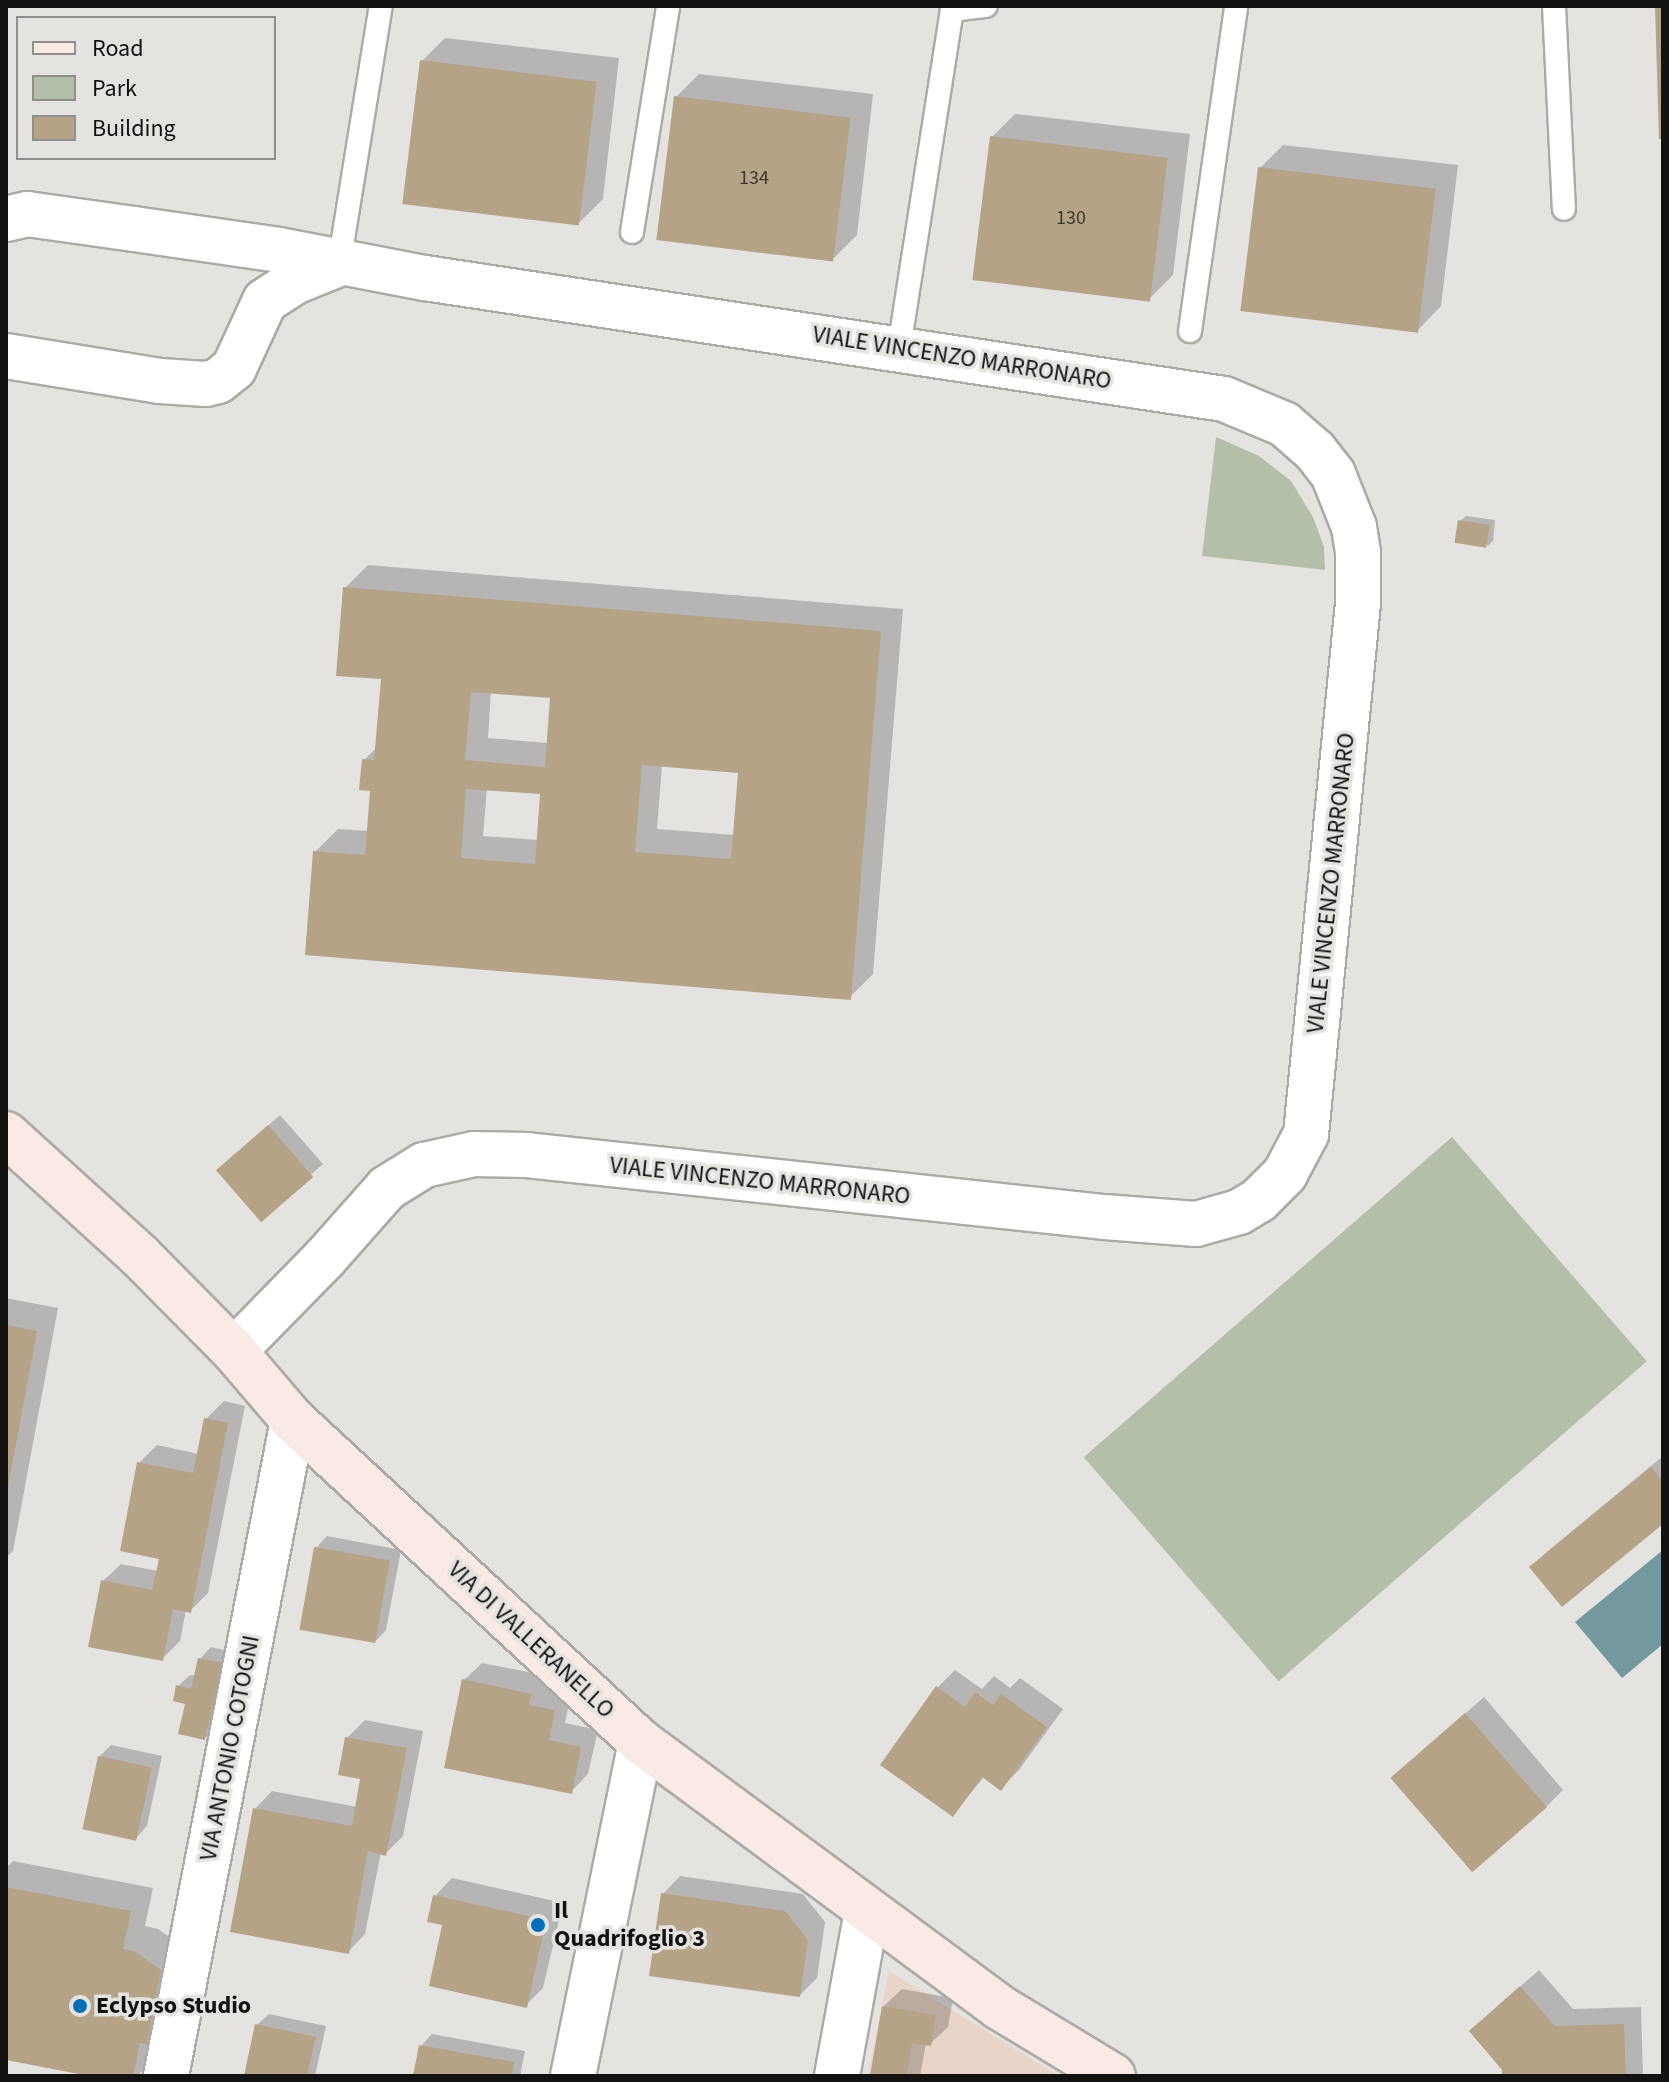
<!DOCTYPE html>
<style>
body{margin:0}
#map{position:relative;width:1669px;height:2082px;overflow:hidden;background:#e5e3e0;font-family:"Source Sans 3",sans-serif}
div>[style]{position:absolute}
.industrial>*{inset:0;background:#e9d5c7}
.green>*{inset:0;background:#b4bfaa;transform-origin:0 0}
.water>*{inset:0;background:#73999f}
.shadow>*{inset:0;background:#0003}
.building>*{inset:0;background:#b5a388;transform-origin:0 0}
.roads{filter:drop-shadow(2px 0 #acaaa7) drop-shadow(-2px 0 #acaaa7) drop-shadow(0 2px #acaaa7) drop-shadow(0 -2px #acaaa7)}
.lane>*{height:22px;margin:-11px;padding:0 11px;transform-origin:11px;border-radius:11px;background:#fff}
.street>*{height:44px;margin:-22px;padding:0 22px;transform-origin:22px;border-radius:22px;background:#fff}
.secondary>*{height:44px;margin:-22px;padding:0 22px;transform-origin:22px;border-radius:22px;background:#faeae5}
.dots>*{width:22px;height:22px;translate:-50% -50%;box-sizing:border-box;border:4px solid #e5e3e0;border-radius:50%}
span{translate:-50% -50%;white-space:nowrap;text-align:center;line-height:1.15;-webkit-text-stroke:7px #e5e3e0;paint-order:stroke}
.number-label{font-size:20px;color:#3c362f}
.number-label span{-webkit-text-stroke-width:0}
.street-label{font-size:24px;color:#131211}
.poi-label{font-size:24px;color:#131211;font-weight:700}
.left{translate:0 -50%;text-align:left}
.frame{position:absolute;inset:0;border:8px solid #131211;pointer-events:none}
.legend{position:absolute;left:16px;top:16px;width:260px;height:144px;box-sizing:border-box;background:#e5e3e0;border:2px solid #918f8d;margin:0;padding:10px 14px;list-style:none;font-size:24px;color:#131211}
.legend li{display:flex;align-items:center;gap:16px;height:40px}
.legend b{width:40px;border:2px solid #918f8d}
</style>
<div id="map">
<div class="industrial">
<i style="clip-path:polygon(889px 1971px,1059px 2076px,868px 2076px)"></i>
</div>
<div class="green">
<i style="clip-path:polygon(1216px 437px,1259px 456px,1291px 481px,1313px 517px,1324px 547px,1325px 570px,1202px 556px)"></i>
<i style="left:1452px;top:1137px;width:297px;height:488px;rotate:49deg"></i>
</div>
<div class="water">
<i style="clip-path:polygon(1663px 1550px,1663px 1644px,1622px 1678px,1575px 1622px)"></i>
</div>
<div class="shadow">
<i style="clip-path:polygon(445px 38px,619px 58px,603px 199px,580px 222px,422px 61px)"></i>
<i style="clip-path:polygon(699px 74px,873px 94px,857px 235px,834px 258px,676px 97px)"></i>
<i style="clip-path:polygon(1015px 114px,1190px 134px,1173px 275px,1150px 298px,992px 137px)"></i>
<i style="clip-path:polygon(1283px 145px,1458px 165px,1441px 306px,1418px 330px,1260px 168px)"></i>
<i style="clip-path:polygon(1466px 516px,1495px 520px,1493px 541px,1488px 546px,1460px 521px)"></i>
<i style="clip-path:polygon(evenodd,368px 565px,903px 609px,873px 974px,850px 997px,315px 852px,338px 829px,369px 831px,372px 789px,364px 760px,377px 747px,383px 678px,345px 588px,368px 565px,491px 691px,552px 696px,548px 743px,488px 738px,491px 691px,368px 565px,662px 765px,740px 771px,735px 835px,657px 829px,662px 765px,368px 565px,487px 788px,542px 792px,539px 840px,483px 836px,487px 788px)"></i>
<i style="clip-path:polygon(280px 1115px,323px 1164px,261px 1219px,230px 1159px)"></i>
<i style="clip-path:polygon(6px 1298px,58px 1308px,13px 1551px,6px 1558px)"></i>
<i style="clip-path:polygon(224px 1401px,245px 1406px,208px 1593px,190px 1611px,186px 1610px,180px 1641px,162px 1659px,103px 1581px,121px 1564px,158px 1571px,161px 1557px,139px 1463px,157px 1445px,199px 1454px,206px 1419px)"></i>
<i style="clip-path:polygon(1663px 1456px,1663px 1522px,1531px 1567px,1549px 1550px)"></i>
<i style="clip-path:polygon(327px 1536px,401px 1550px,386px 1630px,375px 1642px,316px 1548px)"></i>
<i style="clip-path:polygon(211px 1647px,233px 1652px,216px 1726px,205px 1738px,178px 1686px,190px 1675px,196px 1676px,200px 1659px)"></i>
<i style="clip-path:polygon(482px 1663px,548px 1676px,545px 1688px,571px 1693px,565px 1723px,598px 1730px,588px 1774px,571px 1792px,464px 1680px)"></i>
<i style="clip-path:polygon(955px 1670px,982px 1689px,994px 1676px,1010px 1688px,1020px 1678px,1063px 1709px,1019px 1770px,1001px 1788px,985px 1776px,953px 1814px,938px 1687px)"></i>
<i style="clip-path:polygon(1484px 1697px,1563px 1790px,1546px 1807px,1392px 1778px)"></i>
<i style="clip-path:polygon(365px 1720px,423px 1731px,403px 1836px,386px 1853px,381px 1852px,365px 1934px,348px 1952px,255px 1809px,272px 1791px,357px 1807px,363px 1778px,347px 1738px)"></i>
<i style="clip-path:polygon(111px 1745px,162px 1756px,147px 1826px,136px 1838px,99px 1757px)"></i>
<i style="clip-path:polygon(13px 1861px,153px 1888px,145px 1926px,158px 1929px,183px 1946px,154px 2059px,137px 2076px,99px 2076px,6px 2058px,6px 1868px)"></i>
<i style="clip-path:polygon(680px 1876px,803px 1894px,825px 1922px,817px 1978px,800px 1995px,663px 1894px)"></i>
<i style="clip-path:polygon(452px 1878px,563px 1903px,543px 1988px,526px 2005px,445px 1924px,435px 1896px)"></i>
<i style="clip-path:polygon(1539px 1970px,1573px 2009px,1641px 2007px,1643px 2076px,1504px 2076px,1489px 2014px)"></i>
<i style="clip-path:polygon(902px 1989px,953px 1998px,948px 2027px,930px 2044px,926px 2043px,920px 2076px,872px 2076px,884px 2006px)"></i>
<i style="clip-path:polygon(269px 2014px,326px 2026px,315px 2076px,246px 2076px,257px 2025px)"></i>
<i style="clip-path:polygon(432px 2034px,525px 2051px,520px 2076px,415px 2076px,421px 2046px)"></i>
</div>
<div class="building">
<i style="clip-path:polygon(1655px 6px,1663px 6px,1663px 139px,1659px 139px)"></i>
<i style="left:420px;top:60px;width:178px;height:145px;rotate:7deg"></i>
<i style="left:674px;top:96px;width:178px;height:145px;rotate:7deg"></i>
<i style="left:990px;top:136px;width:179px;height:145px;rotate:7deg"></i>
<i style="left:1258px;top:167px;width:179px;height:145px;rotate:7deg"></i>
<i style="left:1458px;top:520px;width:32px;height:23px;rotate:9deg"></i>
<i style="clip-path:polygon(evenodd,343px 587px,881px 631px,851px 1000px,305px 955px,313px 851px,365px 855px,370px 791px,359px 790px,362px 759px,374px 760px,381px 679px,336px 676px,343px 587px,471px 692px,550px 698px,545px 767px,465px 760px,471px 692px,343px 587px,642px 765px,738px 773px,731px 859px,635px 852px,642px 765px,343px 587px,466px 789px,540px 794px,535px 864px,461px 858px,466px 789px)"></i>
<i style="left:268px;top:1125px;width:69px;height:69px;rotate:49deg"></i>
<i style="clip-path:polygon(6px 1325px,37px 1331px,8px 1487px,6px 1487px)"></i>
<i style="clip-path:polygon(204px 1418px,228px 1423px,191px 1613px,173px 1609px,163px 1661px,88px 1647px,101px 1580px,152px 1590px,159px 1559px,120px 1551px,137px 1462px,193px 1473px)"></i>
<i style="clip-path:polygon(1651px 1467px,1663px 1482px,1663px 1524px,1562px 1607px,1529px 1567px)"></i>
<i style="left:314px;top:1547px;width:77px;height:84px;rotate:10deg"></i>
<i style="clip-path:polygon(198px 1658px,222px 1663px,205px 1740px,178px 1734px,185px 1704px,173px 1701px,176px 1685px,191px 1689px)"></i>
<i style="clip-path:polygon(462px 1679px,532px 1694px,529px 1705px,555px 1710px,549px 1740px,581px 1747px,572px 1794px,444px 1768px)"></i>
<i style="clip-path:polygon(936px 1686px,965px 1707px,975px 1692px,993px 1705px,1001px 1694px,1047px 1727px,1001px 1791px,982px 1777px,953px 1817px,880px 1765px)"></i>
<i style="left:1465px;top:1713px;width:125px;height:99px;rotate:49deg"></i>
<i style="clip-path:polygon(345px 1737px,407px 1748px,386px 1856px,368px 1851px,349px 1954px,230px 1932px,253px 1808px,352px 1826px,360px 1779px,338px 1775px)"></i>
<i style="left:98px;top:1756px;width:55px;height:75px;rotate:12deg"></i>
<i style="clip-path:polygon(6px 1887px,131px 1911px,123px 1949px,134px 1951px,161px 1970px,147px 2044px,140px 2043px,133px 2076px,89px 2076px,6px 2060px)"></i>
<i style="clip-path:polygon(661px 1893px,785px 1911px,808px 1940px,800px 1997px,649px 1976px)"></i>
<i style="clip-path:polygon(433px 1895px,546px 1920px,527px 2008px,429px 1986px,442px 1925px,427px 1922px)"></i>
<i style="clip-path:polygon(1520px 1986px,1555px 2026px,1624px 2024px,1626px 2076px,1502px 2076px,1502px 2070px,1469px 2031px)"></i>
<i style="clip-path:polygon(882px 2006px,936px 2015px,931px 2046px,912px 2043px,906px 2076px,870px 2076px)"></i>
<i style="clip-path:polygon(255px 2024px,316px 2037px,307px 2076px,244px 2076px)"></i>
<i style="clip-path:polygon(419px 2045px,514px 2062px,512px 2076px,413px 2076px)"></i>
</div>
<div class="roads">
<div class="lane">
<i style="left:1554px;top:6px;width:203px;rotate:87.2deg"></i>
<i style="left:632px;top:232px;width:229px;rotate:-80.9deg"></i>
<i style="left:339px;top:264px;width:261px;rotate:-80.8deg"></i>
<i style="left:1190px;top:331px;width:328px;rotate:-81.9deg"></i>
<i style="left:899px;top:348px;width:342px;rotate:-81.1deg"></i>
<i style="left:952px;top:10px;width:34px;rotate:-7deg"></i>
</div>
<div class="street">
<i style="left:6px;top:219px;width:22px;rotate:-13deg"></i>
<i style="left:27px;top:214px;width:108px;rotate:8deg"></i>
<i style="left:134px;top:229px;width:147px;rotate:8.2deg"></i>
<i style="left:279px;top:250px;width:149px;rotate:10.9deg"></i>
<i style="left:425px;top:278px;width:808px;rotate:8.61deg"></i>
<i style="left:1224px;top:399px;width:65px;rotate:22.6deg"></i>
<i style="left:1284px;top:424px;width:41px;rotate:41.1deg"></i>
<i style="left:1315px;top:451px;width:29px;rotate:52deg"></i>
<i style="left:1333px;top:474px;width:57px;rotate:68.4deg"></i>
<i style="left:1354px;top:527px;width:26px;rotate:81deg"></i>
<i style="left:1358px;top:553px;width:50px;rotate:90deg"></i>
<i style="left:1358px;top:603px;width:534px;rotate:95.59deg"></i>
<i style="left:1306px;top:1134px;width:45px;rotate:117.7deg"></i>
<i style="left:1285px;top:1174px;width:37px;rotate:135deg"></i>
<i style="left:1259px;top:1200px;width:23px;rotate:149deg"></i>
<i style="left:1239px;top:1212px;width:45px;rotate:164.4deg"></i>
<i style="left:1196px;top:1224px;width:92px;rotate:-175.6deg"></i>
<i style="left:1104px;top:1217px;width:580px;rotate:-173.87deg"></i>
<i style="left:527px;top:1155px;width:53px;rotate:-178.9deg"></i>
<i style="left:474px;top:1154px;width:51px;rotate:167.6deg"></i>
<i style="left:424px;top:1165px;width:44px;rotate:148.1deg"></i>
<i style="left:387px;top:1188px;width:94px;rotate:131.5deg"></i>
<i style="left:325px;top:1258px;width:130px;rotate:134.4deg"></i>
<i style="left:6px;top:356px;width:156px;rotate:9.2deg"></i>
<i style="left:160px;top:381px;width:46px;rotate:3.7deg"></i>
<i style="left:206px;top:384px;width:12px;rotate:-14deg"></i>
<i style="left:218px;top:381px;width:21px;rotate:-39deg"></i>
<i style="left:234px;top:368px;width:74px;rotate:-65.2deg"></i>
<i style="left:265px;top:301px;width:35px;rotate:-33deg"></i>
<i style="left:294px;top:282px;width:48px;rotate:-21.8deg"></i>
<i style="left:166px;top:2076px;width:668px;rotate:-79.04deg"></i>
<i style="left:573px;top:2076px;width:341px;rotate:-78.5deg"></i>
<i style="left:837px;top:2076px;width:168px;rotate:-79.7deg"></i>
</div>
<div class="secondary">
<i style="left:6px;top:1134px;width:181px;rotate:42.3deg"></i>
<i style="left:140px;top:1256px;width:134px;rotate:45.3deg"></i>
<i style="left:234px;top:1351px;width:91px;rotate:49.5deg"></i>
<i style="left:293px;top:1420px;width:474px;rotate:42.8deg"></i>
<i style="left:641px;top:1742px;width:445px;rotate:36.5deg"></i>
<i style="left:999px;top:2007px;width:133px;rotate:31.2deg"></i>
</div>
</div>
<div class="dots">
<i style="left:538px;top:1925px;background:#046eb9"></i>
<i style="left:80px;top:2006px;background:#046eb9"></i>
</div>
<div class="number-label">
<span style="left:754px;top:178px">134</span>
<span style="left:1071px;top:218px">130</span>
</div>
<div class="street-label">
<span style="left:962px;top:358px;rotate:9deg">VIALE VINCENZO MARRONARO</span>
<span style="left:1331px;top:883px;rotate:-84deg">VIALE VINCENZO MARRONARO</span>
<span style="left:760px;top:1181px;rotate:6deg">VIALE VINCENZO MARRONARO</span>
<span style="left:531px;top:1640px;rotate:43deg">VIA DI VALLERANELLO</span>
<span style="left:230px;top:1748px;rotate:-79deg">VIA ANTONIO COTOGNI</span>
</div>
<div class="poi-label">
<span class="left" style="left:554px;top:1925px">Il<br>Quadrifoglio 3</span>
<span class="left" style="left:96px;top:2006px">Eclypso Studio</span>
</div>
<div class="frame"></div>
<ul class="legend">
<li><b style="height:10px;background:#faeae5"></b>Road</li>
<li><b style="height:22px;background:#b4bfaa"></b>Park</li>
<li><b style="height:22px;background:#b5a388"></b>Building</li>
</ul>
</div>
